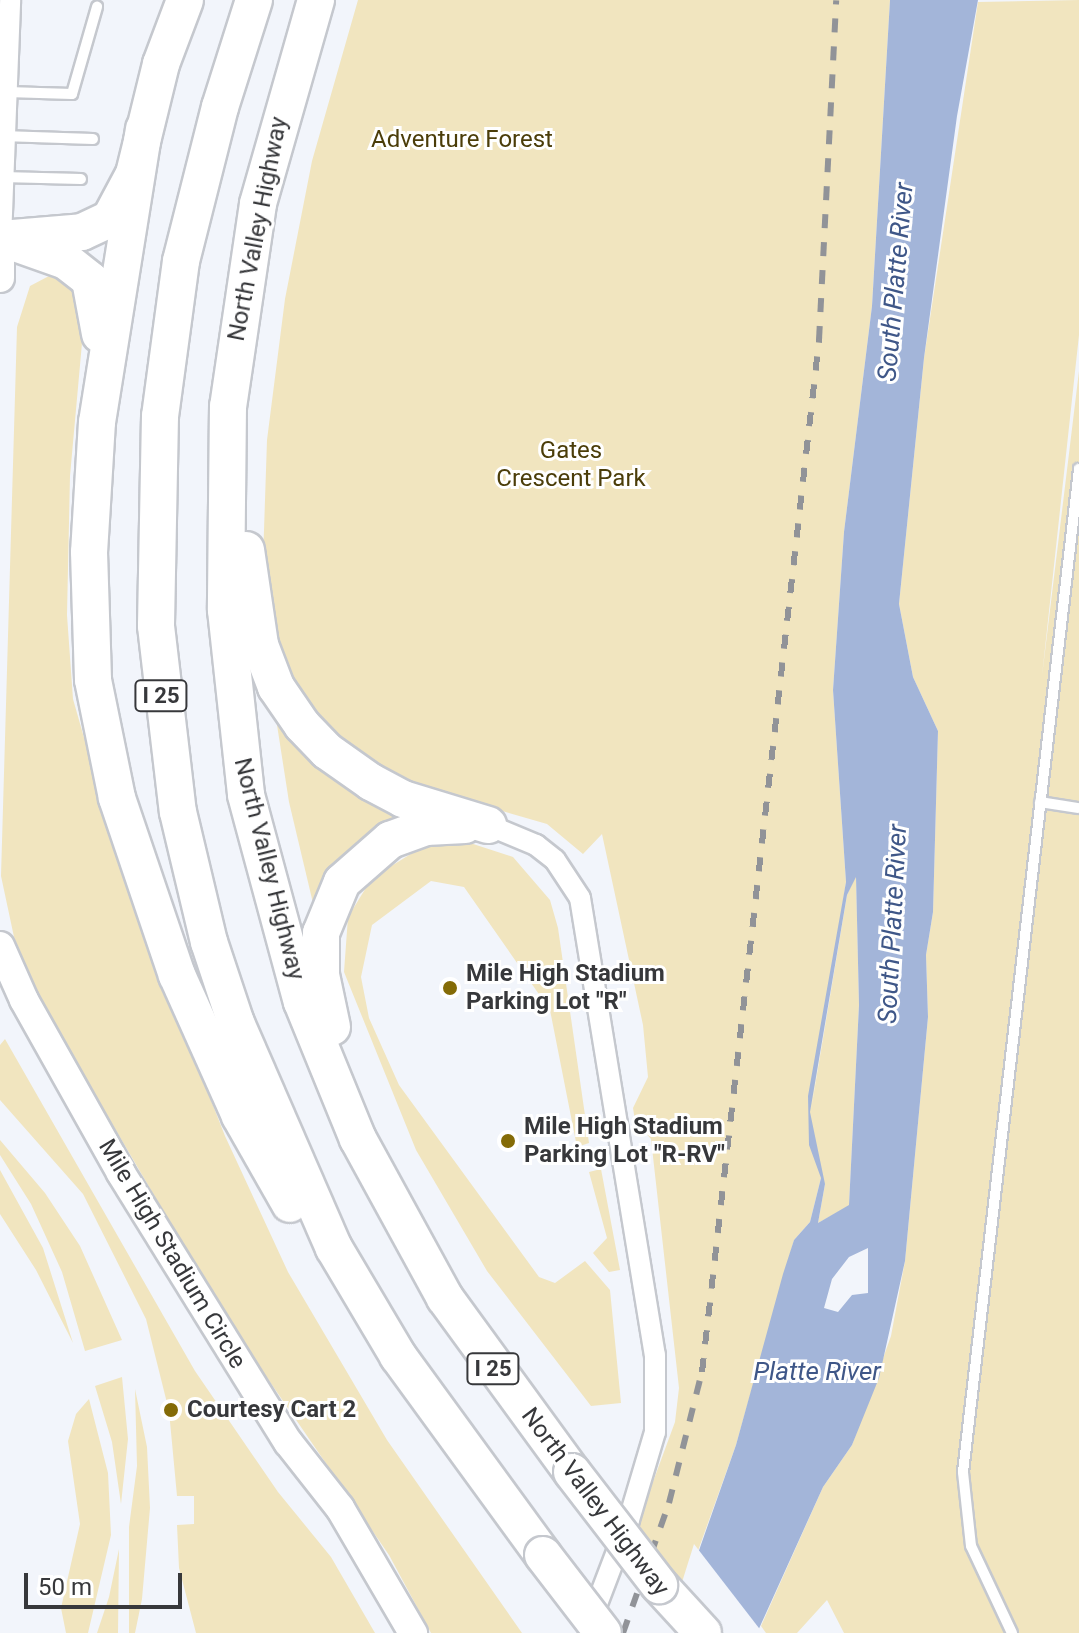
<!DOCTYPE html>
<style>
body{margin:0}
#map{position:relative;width:1079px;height:1633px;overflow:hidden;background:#f2f5fb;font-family:Roboto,sans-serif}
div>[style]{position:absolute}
.green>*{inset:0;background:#f1e5bf}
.water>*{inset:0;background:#a3b5d9}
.pier>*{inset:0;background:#f2f5fb}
.roads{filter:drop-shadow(2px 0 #c5c8ce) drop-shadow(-2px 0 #c5c8ce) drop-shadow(0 2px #c5c8ce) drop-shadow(0 -2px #c5c8ce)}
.lane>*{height:10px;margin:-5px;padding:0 5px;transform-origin:5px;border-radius:5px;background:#fff}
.street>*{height:20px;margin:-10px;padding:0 10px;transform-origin:10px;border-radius:10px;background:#fff}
.secondary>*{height:28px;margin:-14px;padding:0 14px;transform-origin:14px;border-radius:14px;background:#fff}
.highway>*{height:36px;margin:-18px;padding:0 18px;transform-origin:18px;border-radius:18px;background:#fff}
.rail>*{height:6px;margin-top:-3px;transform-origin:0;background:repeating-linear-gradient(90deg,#919398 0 14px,transparent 0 28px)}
.bridges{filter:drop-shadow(2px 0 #c5c8ce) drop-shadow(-2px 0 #c5c8ce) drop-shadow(0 2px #c5c8ce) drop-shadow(0 -2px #c5c8ce)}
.highway-bridge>*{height:36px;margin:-18px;padding:0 18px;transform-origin:18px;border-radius:18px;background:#fff}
.dots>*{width:22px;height:22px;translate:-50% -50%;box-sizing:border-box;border:4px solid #fff;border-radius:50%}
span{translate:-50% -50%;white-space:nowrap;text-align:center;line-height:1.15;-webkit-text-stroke:6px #fff;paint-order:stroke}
.shield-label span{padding:2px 6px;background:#fff;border:2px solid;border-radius:6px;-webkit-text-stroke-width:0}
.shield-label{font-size:22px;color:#37383b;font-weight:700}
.park-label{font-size:24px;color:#4b3d09}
.street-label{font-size:24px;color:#37383b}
.poi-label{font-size:24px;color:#37383b;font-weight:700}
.left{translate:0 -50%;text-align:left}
.water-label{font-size:26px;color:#3f5788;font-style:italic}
.scale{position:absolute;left:24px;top:1573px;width:158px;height:36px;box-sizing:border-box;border:4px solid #37383b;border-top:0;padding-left:10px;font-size:24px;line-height:28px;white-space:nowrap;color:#37383b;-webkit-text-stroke:6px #fff;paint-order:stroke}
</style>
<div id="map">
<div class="green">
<i style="clip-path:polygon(358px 0,890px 0,872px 306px,844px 532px,833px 690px,846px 882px,811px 1110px,847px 895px,856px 875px,859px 1005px,849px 1206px,818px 1223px,825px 1184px,821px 1178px,810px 1222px,794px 1240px,736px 1445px,676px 1612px,629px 1547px,675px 1422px,679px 1388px,651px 1139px,635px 1121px,633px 1108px,648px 1077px,643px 1025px,602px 834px,583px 854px,547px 824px,387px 778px,314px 721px,276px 655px,263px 560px,267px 440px,285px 299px,312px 161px)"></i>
<i style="clip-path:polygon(1079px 0,1079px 335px,1042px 676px,1079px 371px,1079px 1633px,844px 1633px,827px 1600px,797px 1633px,766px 1633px,761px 1626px,823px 1487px,852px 1445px,891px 1336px,905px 1261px,928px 1017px,926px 955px,933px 912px,938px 731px,913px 677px,899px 604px,924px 358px,978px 2px)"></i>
<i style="clip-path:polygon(49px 276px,68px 284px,75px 297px,82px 343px,70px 476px,67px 615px,73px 699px,124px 878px,225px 1136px,288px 1272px,387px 1440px,522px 1633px,431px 1633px,389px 1555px,226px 1318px,36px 994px,14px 937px,1px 876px,17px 327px,30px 286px)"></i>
<i style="clip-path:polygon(275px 712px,406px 811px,317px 920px,289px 802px)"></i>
<i style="clip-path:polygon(467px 842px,513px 857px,550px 900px,558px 928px,589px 1143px,577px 1147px,550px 1010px,464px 887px,431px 881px,372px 925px,361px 977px,369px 1018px,399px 1085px,539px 1277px,555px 1283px,585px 1261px,610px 1290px,621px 1403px,591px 1406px,487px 1271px,416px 1150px,344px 972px,348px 917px,372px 878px,422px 847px)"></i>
<i style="clip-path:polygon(5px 1039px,195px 1371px,278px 1492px,331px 1557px,375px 1633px,196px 1633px,179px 1568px,177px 1525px,194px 1524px,194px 1496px,177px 1496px,169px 1411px,146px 1319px,83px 1194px,0 1100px,0 1045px)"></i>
<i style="clip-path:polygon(0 1140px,45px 1193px,80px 1246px,122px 1340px,85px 1351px,62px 1272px,31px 1204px,0 1155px)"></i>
<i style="clip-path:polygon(601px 1169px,620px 1270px,609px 1272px,593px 1253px,607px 1238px,589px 1172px)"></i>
<i style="clip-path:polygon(0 1170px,43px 1248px,73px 1343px,36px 1270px,0 1214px)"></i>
<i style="clip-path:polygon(122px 1377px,128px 1439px,121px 1504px,112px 1442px,95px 1386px)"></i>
<i style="clip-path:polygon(135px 1389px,147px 1447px,150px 1508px,142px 1599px,135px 1633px,129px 1633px,129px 1527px,137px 1466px)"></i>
<i style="clip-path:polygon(89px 1399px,108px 1473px,111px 1535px,88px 1633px,66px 1633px,61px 1608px,80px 1524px,68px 1441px,76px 1414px)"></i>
<i style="clip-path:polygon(119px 1549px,118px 1633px,97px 1633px,109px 1597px)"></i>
</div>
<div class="water">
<i style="clip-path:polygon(evenodd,890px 0,978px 0,957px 116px,924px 358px,899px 604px,913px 677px,938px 731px,933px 912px,926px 955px,928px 1017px,905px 1261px,879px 1378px,852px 1445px,823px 1487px,757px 1633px,670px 1633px,736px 1445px,783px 1274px,794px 1240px,810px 1222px,821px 1178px,809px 1145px,808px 1096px,846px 882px,833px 690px,844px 532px,872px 306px,890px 0,856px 877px,859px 1005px,849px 1205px,818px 1223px,825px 1184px,810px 1112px,847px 895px,856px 877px,890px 0,868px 1248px,868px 1293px,852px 1295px,838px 1312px,824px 1308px,832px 1279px,849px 1257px,868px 1248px)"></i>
</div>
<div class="pier">
<i style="clip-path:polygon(694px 1544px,762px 1632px,762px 1633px,666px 1633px)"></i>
</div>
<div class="roads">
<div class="lane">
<i style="left:7px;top:92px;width:65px;rotate:1.8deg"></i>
<i style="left:72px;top:94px;width:91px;rotate:-74deg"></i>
<i style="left:2px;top:136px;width:91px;rotate:1.9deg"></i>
<i style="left:2px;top:177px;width:79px;rotate:1.5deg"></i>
<i style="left:1040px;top:802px;width:39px;rotate:9deg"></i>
<i style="left:1012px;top:1633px;width:96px;rotate:-115.2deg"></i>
<i style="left:971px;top:1546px;width:74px;rotate:-96.2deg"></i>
<i style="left:963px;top:1472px;width:1010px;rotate:-83.4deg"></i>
</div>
<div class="street">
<i style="left:1px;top:239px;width:239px;rotate:-87.8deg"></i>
<i style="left:488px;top:825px;width:52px;rotate:22.6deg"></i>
<i style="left:536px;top:845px;width:24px;rotate:38deg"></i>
<i style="left:555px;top:860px;width:45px;rotate:56.7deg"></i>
<i style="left:580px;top:898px;width:463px;rotate:80.7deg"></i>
<i style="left:655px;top:1355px;width:77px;rotate:90deg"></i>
<i style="left:655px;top:1432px;width:92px;rotate:106.5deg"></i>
<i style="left:629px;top:1520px;width:109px;rotate:110.9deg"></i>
</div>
<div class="secondary">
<i style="left:0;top:239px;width:39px;rotate:90deg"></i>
<i style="left:0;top:946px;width:59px;rotate:66deg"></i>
<i style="left:24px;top:1000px;width:198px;rotate:60.7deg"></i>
<i style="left:121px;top:1173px;width:317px;rotate:58.2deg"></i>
<i style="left:288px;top:1442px;width:84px;rotate:51.8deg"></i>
<i style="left:340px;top:1508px;width:145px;rotate:59.7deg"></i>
</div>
<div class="highway">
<i style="left:254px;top:0;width:112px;rotate:107.6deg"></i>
<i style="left:220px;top:107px;width:159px;rotate:104.2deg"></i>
<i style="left:181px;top:261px;width:156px;rotate:97.7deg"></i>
<i style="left:160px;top:416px;width:210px;rotate:91.1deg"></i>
<i style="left:156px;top:626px;width:187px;rotate:83.3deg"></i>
<i style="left:178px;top:812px;width:134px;rotate:76.6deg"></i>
<i style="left:209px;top:942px;width:85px;rotate:71.6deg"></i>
<i style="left:236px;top:1023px;width:245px;rotate:66.5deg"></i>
<i style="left:334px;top:1248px;width:126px;rotate:59.3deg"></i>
<i style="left:398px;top:1356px;width:246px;rotate:53.9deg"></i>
<i style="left:316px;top:0;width:212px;rotate:105.9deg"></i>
<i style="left:258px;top:204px;width:204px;rotate:98.4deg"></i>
<i style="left:228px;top:406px;width:204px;rotate:90.6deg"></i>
<i style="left:226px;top:610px;width:186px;rotate:83.8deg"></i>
<i style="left:246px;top:795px;width:214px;rotate:74.9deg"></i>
<i style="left:302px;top:1002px;width:148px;rotate:67.8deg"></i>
<i style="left:358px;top:1139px;width:181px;rotate:61.3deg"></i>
<i style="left:445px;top:1298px;width:215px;rotate:53.9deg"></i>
<i style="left:144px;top:129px;width:297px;rotate:99.1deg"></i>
<i style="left:97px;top:422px;width:130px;rotate:93.5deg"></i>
<i style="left:89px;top:552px;width:128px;rotate:88.2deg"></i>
<i style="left:93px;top:680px;width:120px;rotate:78.5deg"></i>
<i style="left:117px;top:798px;width:187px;rotate:71.3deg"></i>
<i style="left:177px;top:975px;width:154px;rotate:65.9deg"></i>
<i style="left:240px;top:1116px;width:101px;rotate:60.4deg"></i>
<i style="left:1px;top:239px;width:81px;rotate:-4.9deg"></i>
<i style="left:82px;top:232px;width:31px;rotate:-25deg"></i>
<i style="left:110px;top:219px;width:51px;rotate:-61.9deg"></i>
<i style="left:134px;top:174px;width:113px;rotate:-76.2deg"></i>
<i style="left:161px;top:64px;width:68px;rotate:-69.4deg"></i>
<i style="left:18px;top:244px;width:51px;rotate:19.5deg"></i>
<i style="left:66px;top:261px;width:31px;rotate:38deg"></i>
<i style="left:90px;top:280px;width:55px;rotate:79.5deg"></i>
<i style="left:246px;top:550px;width:96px;rotate:81.6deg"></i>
<i style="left:260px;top:645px;width:45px;rotate:69.1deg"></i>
<i style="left:276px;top:687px;width:46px;rotate:55.6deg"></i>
<i style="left:302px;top:725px;width:36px;rotate:46deg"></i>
<i style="left:327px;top:751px;width:54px;rotate:35.2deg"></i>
<i style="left:371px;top:782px;width:36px;rotate:28deg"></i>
<i style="left:403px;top:799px;width:89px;rotate:17deg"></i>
<i style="left:332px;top:1027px;width:53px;rotate:-101.9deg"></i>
<i style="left:321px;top:975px;width:42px;rotate:-90deg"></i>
<i style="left:321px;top:933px;width:55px;rotate:-67.6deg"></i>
<i style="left:342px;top:882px;width:64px;rotate:-41.2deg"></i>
<i style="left:390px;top:840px;width:38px;rotate:-20deg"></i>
<i style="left:426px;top:827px;width:39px;rotate:-3deg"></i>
<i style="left:659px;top:1585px;width:65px;rotate:47.5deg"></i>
</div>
</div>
<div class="rail">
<i style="left:623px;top:1633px;width:138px;rotate:-70.5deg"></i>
<i style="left:669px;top:1503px;width:135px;rotate:-75.9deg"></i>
<i style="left:702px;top:1372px;width:1039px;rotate:-83.53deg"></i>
<i style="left:819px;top:340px;width:340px;rotate:-87.1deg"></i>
</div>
<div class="bridges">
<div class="highway-bridge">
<i style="left:572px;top:1472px;width:143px;rotate:52.4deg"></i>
<i style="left:543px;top:1555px;width:98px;rotate:52.4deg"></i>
</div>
</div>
<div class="dots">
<i style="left:450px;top:988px;background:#846b07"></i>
<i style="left:508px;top:1141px;background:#846b07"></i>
<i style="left:171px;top:1410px;background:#846b07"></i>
</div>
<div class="shield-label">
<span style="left:161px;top:696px">I 25</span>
<span style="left:493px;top:1369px">I 25</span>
</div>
<div class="park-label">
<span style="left:462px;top:140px">Adventure Forest</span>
<span style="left:571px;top:465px">Gates<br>Crescent Park</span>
</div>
<div class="street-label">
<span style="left:258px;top:229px;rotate:-79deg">North Valley Highway</span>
<span style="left:269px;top:869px;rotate:76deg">North Valley Highway</span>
<span style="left:172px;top:1254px;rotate:59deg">Mile High Stadium Circle</span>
<span style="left:595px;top:1502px;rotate:53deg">North Valley Highway</span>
</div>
<div class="poi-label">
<span class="left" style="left:466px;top:988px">Mile High Stadium<br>Parking Lot "R"</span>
<span class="left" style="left:524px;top:1141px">Mile High Stadium<br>Parking Lot "R-RV"</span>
<span class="left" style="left:187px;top:1410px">Courtesy Cart 2</span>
</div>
<div class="water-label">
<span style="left:896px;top:282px;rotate:-85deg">South Platte River</span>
<span style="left:893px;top:924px;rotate:-87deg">South Platte River</span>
<span style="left:817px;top:1372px">Platte River</span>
</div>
<div class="scale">50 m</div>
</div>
